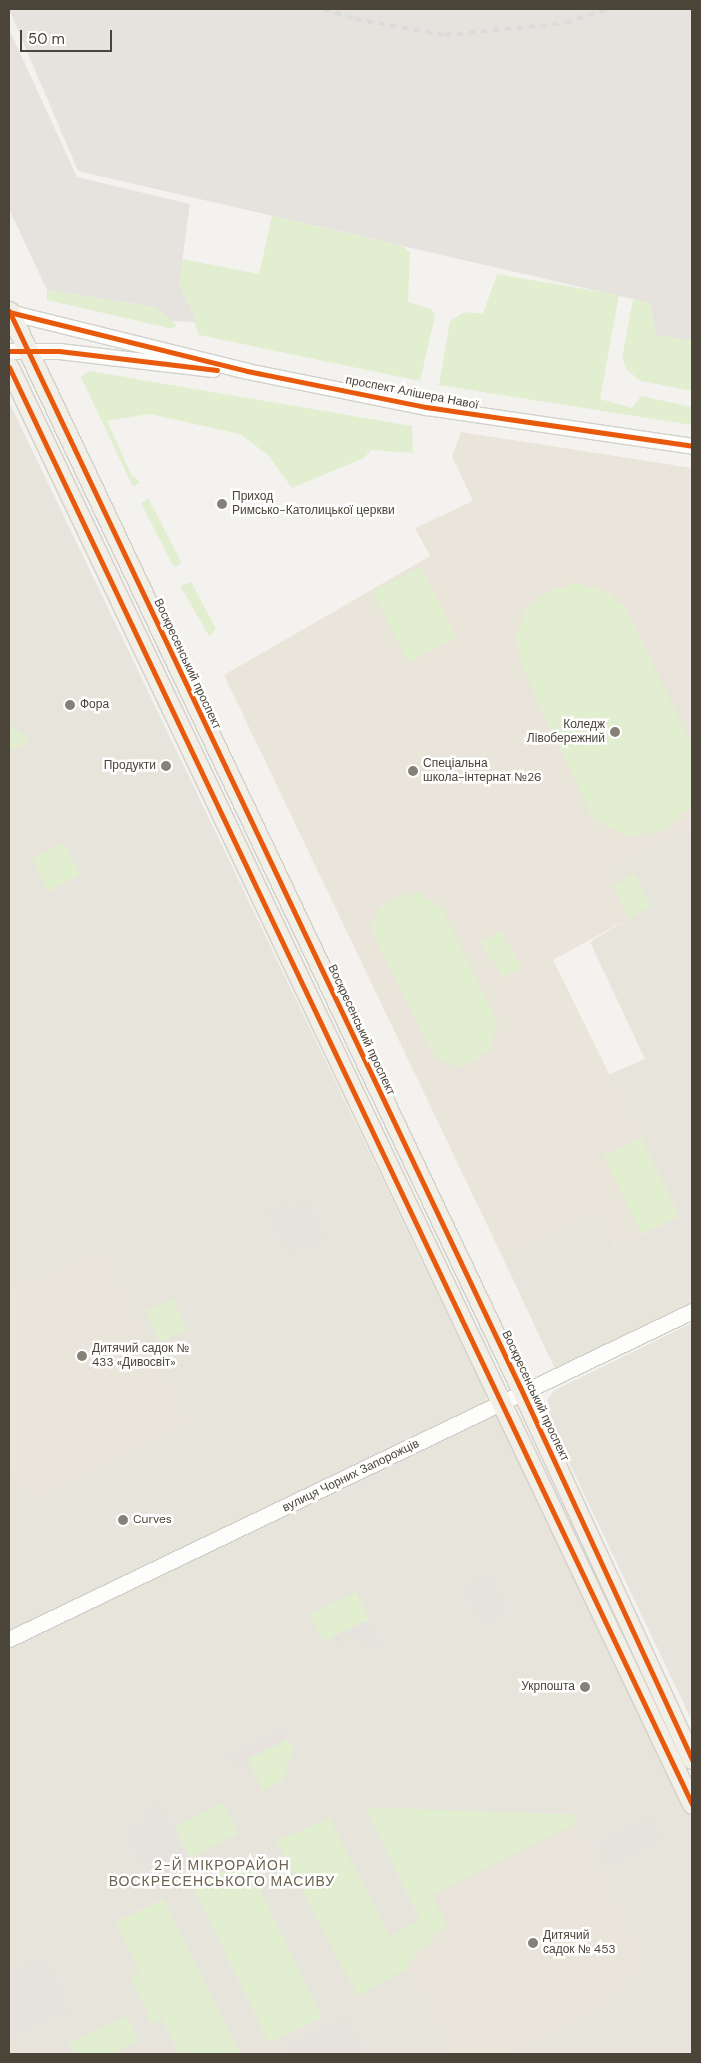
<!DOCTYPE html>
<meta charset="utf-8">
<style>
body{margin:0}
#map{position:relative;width:701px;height:2063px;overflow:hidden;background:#f4f2ee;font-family:"DM Sans",sans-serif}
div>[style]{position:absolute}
.residential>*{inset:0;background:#e7e4dc}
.industrial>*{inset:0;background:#e6e2de}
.education>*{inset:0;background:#eae5da}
.green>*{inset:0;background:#e1eecf;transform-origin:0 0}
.parking>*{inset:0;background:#e6e3df;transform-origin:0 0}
.roads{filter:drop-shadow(1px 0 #d2d0cb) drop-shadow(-1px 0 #d2d0cb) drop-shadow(0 1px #d2d0cb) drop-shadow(0 -1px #d2d0cb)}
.minor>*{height:15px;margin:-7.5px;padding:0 7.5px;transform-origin:7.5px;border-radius:7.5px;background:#fdfdfc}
.major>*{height:19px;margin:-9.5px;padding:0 9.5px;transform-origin:9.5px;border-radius:9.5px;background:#f2efe6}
.rail>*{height:4px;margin-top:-2px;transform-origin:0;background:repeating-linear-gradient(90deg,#dbdbda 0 6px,transparent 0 12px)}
.cycleway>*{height:5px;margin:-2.5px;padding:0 2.5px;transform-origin:2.5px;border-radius:2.5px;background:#e8590c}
.dots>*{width:14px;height:14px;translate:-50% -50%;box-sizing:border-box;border:2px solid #fff;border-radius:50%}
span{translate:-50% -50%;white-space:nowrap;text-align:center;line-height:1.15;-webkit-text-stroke:5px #fff;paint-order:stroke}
.street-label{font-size:12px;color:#4b4439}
.poi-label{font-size:12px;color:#4b4439}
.left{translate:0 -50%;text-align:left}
.right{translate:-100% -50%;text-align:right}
.neighbourhood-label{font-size:14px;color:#6e6250;letter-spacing:1px}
.frame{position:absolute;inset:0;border:10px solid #4b4439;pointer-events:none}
.scale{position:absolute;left:20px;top:30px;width:92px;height:22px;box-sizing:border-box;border:2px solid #4b4439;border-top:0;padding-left:6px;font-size:15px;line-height:18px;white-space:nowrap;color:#4b4439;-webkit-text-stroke:4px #fff;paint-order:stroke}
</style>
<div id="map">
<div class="residential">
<i style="clip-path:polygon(9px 402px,486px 1395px,485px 1405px,9px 1635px)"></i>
<i style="clip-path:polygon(692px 830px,692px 1305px,556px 1371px,502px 1256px,596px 1211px,615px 1248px,679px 1216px,608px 1075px,645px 1059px,590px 942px,630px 918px,603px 866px)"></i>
<i style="clip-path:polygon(692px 1323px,692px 1721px,546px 1414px,548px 1398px,555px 1390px)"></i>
<i style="clip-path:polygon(502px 1403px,692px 1804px,692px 2054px,9px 2054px,9px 1639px)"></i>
</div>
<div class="industrial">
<i style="clip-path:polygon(9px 9px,692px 9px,692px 341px,656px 335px,650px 303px,78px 171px)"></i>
<i style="clip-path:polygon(31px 1963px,46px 1966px,66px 2009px,9px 2036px,9px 1973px)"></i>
</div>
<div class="education">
<i style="clip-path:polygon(461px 432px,692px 468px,692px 830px,603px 866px,630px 918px,553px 960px,679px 1216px,615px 1248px,596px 1212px,502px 1256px,224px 675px,430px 556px,415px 528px,473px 501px,452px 456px)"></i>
<i style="clip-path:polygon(102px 1246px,187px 1422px,32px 1501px,9px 1469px,9px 1290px)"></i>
<i style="clip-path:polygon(578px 1823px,646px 1962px,611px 2003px,500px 2054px,452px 2054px,409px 1962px,447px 1925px,432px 1895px)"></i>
</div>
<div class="green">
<i style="clip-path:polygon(272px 216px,403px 246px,410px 253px,408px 302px,431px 309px,435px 316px,420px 381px,199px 335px,179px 284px,182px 259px,259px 274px)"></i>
<i style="clip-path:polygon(497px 274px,619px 295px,600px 399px,632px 408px,641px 396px,692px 407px,692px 425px,439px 385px,450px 321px,464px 312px,483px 314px)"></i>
<i style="clip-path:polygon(47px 290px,156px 307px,176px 325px,173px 329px,47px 300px)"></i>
<i style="clip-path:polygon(633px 299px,650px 303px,656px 335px,692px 341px,692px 391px,641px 381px,627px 370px,622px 358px)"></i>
<i style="clip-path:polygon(89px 371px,412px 426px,413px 453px,371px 450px,364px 458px,292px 488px,268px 455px,240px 434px,149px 414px,107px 421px,132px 476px,140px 482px,133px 487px,81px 377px)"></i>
<i style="left:149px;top:499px;width:72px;height:9px;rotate:63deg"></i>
<i style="left:421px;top:567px;width:79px;height:55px;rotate:63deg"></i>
<i style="clip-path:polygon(191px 582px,216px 629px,209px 636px,180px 586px)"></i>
<i style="clip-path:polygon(575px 583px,608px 592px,625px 608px,692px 745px,692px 805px,664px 831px,628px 836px,602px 825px,590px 813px,521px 665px,516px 637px,525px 611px,545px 593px)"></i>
<i style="clip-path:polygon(9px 724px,31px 741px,9px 751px)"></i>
<i style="left:64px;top:843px;width:36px;height:36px;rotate:63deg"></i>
<i style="left:635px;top:874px;width:37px;height:25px;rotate:64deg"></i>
<i style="clip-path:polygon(420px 893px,442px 908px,498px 1023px,489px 1051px,462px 1067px,444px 1062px,433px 1052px,375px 940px,372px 927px,379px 909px,395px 897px)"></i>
<i style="left:500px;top:931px;width:42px;height:22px;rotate:59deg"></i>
<i style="left:641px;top:1138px;width:87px;height:42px;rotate:64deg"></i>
<i style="left:173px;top:1299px;width:34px;height:30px;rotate:66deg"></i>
<i style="left:356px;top:1592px;width:31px;height:51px;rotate:65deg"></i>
<i style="clip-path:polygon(288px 1739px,294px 1751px,282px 1781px,263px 1791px,247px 1759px)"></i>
<i style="left:223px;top:1803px;width:34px;height:54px;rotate:63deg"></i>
<i style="clip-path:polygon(365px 1807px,574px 1815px,578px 1823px,432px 1895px,447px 1925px,409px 1961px,411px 1966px,358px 1996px,276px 1841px,329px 1818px,390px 1936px,420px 1920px)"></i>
<i style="left:246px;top:1861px;width:174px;height:59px;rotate:64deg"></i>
<i style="clip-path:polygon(163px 1899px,240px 2054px,179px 2054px,116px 1922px)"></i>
<i style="left:139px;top:1972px;width:53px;height:10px;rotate:65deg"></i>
<i style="clip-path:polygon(127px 2016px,139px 2041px,111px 2054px,75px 2054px,69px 2043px)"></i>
</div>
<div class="parking">
<i style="clip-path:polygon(9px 29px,77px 177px,190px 204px,179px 284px,197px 322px,172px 321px,156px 307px,47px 290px,9px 209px)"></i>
<i style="clip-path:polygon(305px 1205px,322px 1238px,288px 1252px,270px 1211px,284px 1206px,287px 1213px)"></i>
<i style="left:489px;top:1578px;width:37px;height:25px;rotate:64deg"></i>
<i style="clip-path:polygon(366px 1621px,378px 1645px,366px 1650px,361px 1638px,355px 1641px,352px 1635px,335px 1642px,333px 1637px)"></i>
<i style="left:283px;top:1729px;width:11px;height:60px;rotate:63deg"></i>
<i style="clip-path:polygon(158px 1804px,187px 1860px,172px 1868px,175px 1875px,154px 1885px,128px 1832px,148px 1822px,143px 1811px)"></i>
<i style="left:650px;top:1820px;width:21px;height:55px;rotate:65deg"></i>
<i style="clip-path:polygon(347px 2020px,364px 2054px,279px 2054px,278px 2053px)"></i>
</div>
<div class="roads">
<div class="minor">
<i style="left:9px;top:312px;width:245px;rotate:13.9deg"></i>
<i style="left:247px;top:371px;width:183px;rotate:11.4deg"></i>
<i style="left:426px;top:407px;width:269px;rotate:8.3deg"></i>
<i style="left:9px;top:351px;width:50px"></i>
<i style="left:59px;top:351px;width:155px;rotate:6.7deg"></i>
<i style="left:9px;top:1639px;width:758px;rotate:-25.65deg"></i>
</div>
<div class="major">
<i style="left:9px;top:311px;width:1191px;rotate:64.6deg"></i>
<i style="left:520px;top:1387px;width:410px;rotate:65.2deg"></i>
<i style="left:9px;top:367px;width:1591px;rotate:64.58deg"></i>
</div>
</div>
<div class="rail">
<i style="left:324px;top:9px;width:33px;rotate:18deg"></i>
<i style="left:355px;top:19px;width:91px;rotate:10.1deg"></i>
<i style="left:445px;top:35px;width:122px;rotate:-5.7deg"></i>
<i style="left:566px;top:23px;width:43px;rotate:-18.9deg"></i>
</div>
<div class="cycleway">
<i style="left:9px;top:311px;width:1191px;rotate:64.6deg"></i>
<i style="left:520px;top:1387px;width:410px;rotate:65.2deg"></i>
<i style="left:9px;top:312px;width:245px;rotate:13.9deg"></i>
<i style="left:247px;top:371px;width:183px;rotate:11.4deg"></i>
<i style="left:426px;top:407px;width:269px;rotate:8.3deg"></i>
<i style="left:9px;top:351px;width:50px"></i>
<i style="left:59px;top:351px;width:159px;rotate:6.9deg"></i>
<i style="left:9px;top:367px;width:1591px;rotate:64.58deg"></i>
</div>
<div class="dots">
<i style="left:222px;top:504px;background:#868178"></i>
<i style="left:70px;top:705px;background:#868178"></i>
<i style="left:615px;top:732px;background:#868178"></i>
<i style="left:166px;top:766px;background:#868178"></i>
<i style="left:413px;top:771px;background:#868178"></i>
<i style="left:82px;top:1356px;background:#868178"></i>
<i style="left:123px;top:1520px;background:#868178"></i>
<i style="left:585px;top:1687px;background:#868178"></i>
<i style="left:533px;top:1943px;background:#868178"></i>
</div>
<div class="street-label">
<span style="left:412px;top:393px;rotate:11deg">проспект Алішера Навої</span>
<span style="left:187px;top:664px;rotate:65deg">Воскресенський проспект</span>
<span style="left:361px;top:1030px;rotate:65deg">Воскресенський проспект</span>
<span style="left:535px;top:1396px;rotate:65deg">Воскресенський проспект</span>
<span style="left:351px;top:1476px;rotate:-26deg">вулиця Чорних Запорожців</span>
</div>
<div class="poi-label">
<span class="left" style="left:232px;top:504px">Приход<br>Римсько-Католицької церкви</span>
<span class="left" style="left:80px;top:705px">Фора</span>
<span class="right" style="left:605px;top:732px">Коледж<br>Лівобережний</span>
<span class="left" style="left:423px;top:771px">Спеціальна<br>школа-інтернат №26</span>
<span class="right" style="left:156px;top:766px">Продукти</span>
<span class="left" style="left:92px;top:1356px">Дитячий садок №<br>433 «Дивосвіт»</span>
<span class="left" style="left:133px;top:1520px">Curves</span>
<span class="right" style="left:575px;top:1687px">Укрпошта</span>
<span class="left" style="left:543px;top:1943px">Дитячий<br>садок № 453</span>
</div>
<div class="neighbourhood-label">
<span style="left:222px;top:1873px">2-Й МІКРОРАЙОН<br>ВОСКРЕСЕНСЬКОГО МАСИВУ</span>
</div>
<div class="frame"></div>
<div class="scale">50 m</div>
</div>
